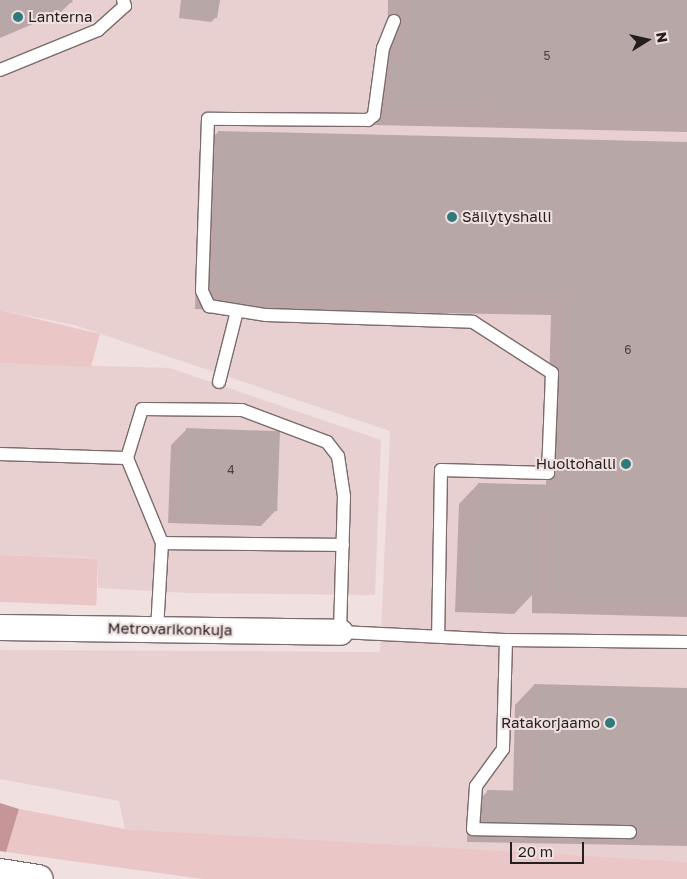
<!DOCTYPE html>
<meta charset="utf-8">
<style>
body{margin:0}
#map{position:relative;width:687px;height:879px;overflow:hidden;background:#f0e0e0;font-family:"Golos Text",sans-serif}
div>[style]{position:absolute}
.built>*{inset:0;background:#e9d0d0}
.green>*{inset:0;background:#ebc6c7;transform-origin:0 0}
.forest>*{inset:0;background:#c69597}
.shadow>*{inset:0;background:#0003}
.building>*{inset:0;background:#b7a7a7;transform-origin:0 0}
.roads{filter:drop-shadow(1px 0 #7a6b6c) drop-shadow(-1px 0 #7a6b6c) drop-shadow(0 1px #7a6b6c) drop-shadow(0 -1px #7a6b6c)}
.service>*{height:12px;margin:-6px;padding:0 6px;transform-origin:6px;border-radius:6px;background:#fff}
.minor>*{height:25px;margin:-12.5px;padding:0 12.5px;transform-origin:12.5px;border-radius:12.5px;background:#fff}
.tertiary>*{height:28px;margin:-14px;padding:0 14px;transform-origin:14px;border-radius:14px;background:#fff}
.dots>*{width:14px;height:14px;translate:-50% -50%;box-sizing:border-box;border:2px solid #f0e0e0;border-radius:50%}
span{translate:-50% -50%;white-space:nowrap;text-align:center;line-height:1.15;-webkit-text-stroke:4px #f0e0e0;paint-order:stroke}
.number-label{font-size:12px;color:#494040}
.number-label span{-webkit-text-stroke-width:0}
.poi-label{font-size:15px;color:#241e1e}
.left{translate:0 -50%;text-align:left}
.right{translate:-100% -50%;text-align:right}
.street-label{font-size:15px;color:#241e1e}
.north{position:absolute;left:622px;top:15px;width:50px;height:50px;-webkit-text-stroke:4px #f0e0e0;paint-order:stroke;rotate:80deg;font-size:14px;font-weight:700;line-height:20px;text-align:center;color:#241e1e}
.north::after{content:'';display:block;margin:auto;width:18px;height:22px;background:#241e1e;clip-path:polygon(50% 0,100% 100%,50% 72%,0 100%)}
.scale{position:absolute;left:510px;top:842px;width:74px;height:22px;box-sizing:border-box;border:2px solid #241e1e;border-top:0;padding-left:6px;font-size:15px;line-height:18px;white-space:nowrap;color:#241e1e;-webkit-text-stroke:4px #f0e0e0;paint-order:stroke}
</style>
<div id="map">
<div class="built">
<i style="clip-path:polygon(0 0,687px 0,687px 863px,125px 829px,119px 801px,0 779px,0 650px,380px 652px,390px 434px,390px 431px,74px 325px,0 310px)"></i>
<i style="clip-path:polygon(0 363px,170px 368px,381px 440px,375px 595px,186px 593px,98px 588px,98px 558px,0 555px)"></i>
</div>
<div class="green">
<i style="clip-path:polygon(0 310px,100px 334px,91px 367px,0 363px)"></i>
<i style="left:0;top:555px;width:98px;height:47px;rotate:2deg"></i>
<i style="clip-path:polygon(19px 809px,125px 829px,687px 862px,687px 879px,203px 879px,6px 852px)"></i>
</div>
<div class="forest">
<i style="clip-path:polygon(0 803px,19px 809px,6px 852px,0 851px)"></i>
</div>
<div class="shadow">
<i style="clip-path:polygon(0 0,71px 0,71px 2px,61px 12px,0 38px)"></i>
<i style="clip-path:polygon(181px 0,218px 0,216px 17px,211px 22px,179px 18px)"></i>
<i style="clip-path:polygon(388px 0,687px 0,687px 132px,372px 125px,373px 85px,387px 70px)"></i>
<i style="clip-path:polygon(218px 132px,687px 144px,687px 617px,532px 613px,532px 595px,514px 614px,455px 612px,459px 504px,478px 484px,546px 486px,551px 315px,195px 309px,199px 152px)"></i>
<i style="clip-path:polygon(186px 430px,276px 510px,261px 526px,168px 523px,171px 445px)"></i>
<i style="clip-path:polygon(534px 685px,687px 689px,687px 846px,467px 842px,468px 811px,488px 791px,513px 792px,515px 705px)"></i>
</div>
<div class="building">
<i style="clip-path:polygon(0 0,72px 0,73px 2px,0 32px)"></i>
<i style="clip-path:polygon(184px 0,220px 0,217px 18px,183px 14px)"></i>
<i style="clip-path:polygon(407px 0,687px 0,687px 112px,391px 106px,392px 64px,406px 64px)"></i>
<i style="clip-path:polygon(218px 131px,687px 142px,687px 598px,551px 594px,553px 509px,537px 509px,535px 594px,475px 593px,478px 483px,565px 485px,570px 296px,215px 290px)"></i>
<i style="left:186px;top:428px;width:94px;height:80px;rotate:2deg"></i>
<i style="clip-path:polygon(534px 684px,687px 688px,687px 826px,487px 822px,487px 790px,531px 791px)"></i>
</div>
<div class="roads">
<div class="service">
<i style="left:394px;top:21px;width:29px;rotate:112deg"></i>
<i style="left:383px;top:48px;width:68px;rotate:97.7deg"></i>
<i style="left:374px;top:115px;width:8px;rotate:140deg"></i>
<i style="left:368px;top:120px;width:160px;rotate:-179.6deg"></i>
<i style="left:208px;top:119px;width:172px;rotate:92deg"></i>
<i style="left:202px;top:291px;width:17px;rotate:65deg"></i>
<i style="left:209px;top:306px;width:58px;rotate:9deg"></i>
<i style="left:266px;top:315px;width:207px;rotate:1.9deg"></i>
<i style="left:473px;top:322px;width:94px;rotate:32.8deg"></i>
<i style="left:552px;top:373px;width:100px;rotate:92.3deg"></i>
<i style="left:548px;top:473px;width:107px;rotate:-178.4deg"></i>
<i style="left:441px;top:470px;width:165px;rotate:91deg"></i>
<i style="left:0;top:70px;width:106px;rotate:-22.2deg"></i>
<i style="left:98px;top:30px;width:36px;rotate:-42deg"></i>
<i style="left:125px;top:6px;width:6px;rotate:-108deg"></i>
<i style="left:219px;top:382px;width:73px;rotate:-75.8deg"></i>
<i style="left:0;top:454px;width:127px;rotate:1.8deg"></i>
<i style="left:127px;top:458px;width:92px;rotate:67.6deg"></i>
<i style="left:162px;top:543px;width:86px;rotate:93.3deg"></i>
<i style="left:127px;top:458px;width:51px;rotate:-73deg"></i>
<i style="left:142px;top:409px;width:100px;rotate:0.6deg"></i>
<i style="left:242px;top:410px;width:91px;rotate:20.6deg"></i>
<i style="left:327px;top:442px;width:18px;rotate:52deg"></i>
<i style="left:338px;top:456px;width:40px;rotate:81.5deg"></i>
<i style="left:344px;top:496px;width:136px;rotate:91.7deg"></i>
<i style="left:340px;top:632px;width:166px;rotate:2.8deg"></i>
<i style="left:506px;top:640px;width:181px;rotate:0.6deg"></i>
<i style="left:162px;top:543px;width:181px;rotate:0.6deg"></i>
<i style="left:506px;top:640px;width:109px;rotate:91.6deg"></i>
<i style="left:503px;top:749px;width:46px;rotate:126.1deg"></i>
<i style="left:476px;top:786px;width:43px;rotate:94deg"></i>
<i style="left:473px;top:829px;width:157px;rotate:1.1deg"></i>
</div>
<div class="minor">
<i style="left:0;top:627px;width:340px;rotate:0.8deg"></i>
</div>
<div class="tertiary">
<i style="left:0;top:873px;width:39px;rotate:9deg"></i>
</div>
</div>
<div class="dots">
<i style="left:18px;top:17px;background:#317a7b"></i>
<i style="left:452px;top:217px;background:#317a7b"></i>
<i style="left:626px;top:464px;background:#317a7b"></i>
<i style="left:610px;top:723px;background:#317a7b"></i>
</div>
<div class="number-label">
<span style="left:547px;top:56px">5</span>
<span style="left:628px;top:350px">6</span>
<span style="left:231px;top:470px">4</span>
</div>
<div class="poi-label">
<span class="left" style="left:28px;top:17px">Lanterna</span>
<span class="left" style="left:462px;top:217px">Säilytyshalli</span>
<span class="right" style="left:616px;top:464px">Huoltohalli</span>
<span class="right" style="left:600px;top:723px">Ratakorjaamo</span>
</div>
<div class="street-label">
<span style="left:170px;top:629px;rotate:1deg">Metrovarikonkuja</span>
</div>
<div class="north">N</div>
<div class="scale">20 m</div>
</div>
